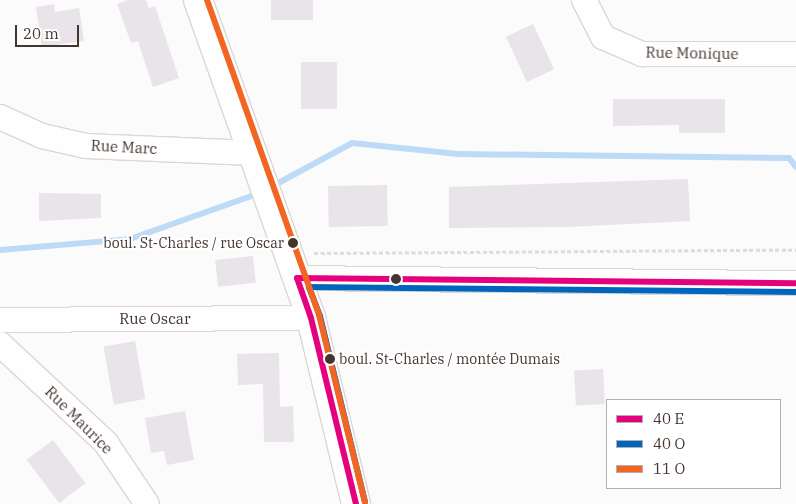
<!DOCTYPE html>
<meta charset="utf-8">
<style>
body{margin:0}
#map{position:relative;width:796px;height:504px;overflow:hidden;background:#fbfbfb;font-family:"IBM Plex Serif",serif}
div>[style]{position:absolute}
.stream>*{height:6px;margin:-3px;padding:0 3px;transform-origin:3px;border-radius:3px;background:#bddaf6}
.building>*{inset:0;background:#e9e4ea;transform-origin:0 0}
.path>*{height:3px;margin-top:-1.5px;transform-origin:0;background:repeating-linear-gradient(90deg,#dddcdc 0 4px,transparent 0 6.5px)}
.roads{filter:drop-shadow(1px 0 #ddd6d3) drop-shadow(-1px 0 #ddd6d3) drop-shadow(0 1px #ddd6d3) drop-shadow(0 -1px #ddd6d3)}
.minor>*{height:24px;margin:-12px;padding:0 12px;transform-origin:12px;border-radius:12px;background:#fefefe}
.major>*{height:28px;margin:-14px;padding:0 14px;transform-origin:14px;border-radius:14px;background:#fefefe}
.bus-1>*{height:6px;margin:-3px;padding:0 3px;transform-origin:3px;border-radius:3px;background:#e5007d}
.bus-2>*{height:6px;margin:-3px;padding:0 3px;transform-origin:3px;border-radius:3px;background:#0065bd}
.bus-3>*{height:6px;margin:-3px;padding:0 3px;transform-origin:3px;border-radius:3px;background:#f26522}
.dots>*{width:14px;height:14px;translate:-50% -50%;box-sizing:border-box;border:2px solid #fff;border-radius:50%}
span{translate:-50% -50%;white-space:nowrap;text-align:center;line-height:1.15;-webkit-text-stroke:4px #fff;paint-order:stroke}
.bus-label{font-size:14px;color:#44352f}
.right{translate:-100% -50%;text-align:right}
.left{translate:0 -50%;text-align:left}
.street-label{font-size:15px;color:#44352f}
.legend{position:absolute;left:606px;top:399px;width:175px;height:90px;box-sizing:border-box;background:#fff;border:1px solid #b4aeac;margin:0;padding:6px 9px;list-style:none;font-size:15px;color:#44352f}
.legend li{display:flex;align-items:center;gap:10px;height:25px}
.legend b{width:25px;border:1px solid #b4aeac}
.scale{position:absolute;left:15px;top:25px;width:64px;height:22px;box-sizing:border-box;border:2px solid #44352f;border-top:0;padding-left:6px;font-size:15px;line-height:18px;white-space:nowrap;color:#44352f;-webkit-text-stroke:4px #fff;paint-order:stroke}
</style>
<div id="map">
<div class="stream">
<i style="left:271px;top:187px;width:92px;rotate:-28.5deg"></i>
<i style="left:352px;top:143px;width:107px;rotate:5.9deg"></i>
<i style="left:458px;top:154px;width:331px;rotate:0.7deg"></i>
<i style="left:789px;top:158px;width:11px;rotate:52deg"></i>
<i style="left:0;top:250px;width:130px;rotate:-4.8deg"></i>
<i style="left:130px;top:239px;width:138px;rotate:-19.5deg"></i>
</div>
<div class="building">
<i style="clip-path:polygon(128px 0,146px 0,149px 8px,155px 6px,179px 78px,153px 87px,138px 41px,131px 43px,117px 4px)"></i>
<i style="left:271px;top:0;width:42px;height:20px"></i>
<i style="clip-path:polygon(54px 4px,55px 12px,79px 8px,84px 41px,42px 47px,36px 7px)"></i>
<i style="left:533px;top:24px;width:50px;height:30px;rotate:65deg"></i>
<i style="left:301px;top:62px;width:36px;height:47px"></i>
<i style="clip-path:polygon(613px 99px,725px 99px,725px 133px,679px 133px,679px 125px,613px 126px)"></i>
<i style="clip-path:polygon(688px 179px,690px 221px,568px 227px,449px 228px,449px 187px)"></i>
<i style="left:387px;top:185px;width:41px;height:59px;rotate:89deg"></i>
<i style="clip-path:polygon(39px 193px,101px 194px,101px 218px,39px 221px)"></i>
<i style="left:253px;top:256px;width:27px;height:38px;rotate:84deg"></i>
<i style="left:135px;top:341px;width:59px;height:32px;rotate:80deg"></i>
<i style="clip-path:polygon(279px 353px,280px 407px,293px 406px,294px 442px,264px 442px,263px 384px,238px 385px,237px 354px)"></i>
<i style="left:603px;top:369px;width:35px;height:29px;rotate:87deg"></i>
<i style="clip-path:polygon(185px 411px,194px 460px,167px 465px,164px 451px,151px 453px,145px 418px)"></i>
<i style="left:53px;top:440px;width:54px;height:33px;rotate:53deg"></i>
</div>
<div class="path">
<i style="left:314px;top:253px;width:482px;rotate:-0.4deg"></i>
</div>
<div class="roads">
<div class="minor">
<i style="left:584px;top:0;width:42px;rotate:62.8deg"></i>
<i style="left:603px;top:37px;width:43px;rotate:23.6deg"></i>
<i style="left:642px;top:54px;width:154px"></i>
<i style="left:0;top:117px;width:46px;rotate:24.3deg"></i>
<i style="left:42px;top:136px;width:45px;rotate:12.8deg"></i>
<i style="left:86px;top:146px;width:167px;rotate:2.4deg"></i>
<i style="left:297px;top:278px;width:499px;rotate:0.6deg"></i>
<i style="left:0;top:320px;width:311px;rotate:-0.4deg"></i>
<i style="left:0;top:344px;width:145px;rotate:43deg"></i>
<i style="left:106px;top:443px;width:73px;rotate:56.1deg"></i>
</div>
<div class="major">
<i style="left:198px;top:0;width:337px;rotate:70.4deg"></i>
<i style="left:311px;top:318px;width:191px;rotate:76.4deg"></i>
</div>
</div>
<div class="bus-1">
<i style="left:356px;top:504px;width:191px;rotate:-103.6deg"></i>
<i style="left:311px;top:318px;width:42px;rotate:-109.3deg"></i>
<i style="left:297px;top:278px;width:499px;rotate:0.6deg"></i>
</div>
<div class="bus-2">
<i style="left:365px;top:502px;width:191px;rotate:-103.6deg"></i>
<i style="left:320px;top:316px;width:31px;rotate:-111deg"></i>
<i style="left:309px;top:287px;width:487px;rotate:0.6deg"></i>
</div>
<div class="bus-3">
<i style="left:207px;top:0;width:334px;rotate:70.4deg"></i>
<i style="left:319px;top:315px;width:193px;rotate:76.2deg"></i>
</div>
<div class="dots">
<i style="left:293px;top:243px;background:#44352f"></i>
<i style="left:396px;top:279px;background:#44352f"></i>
<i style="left:330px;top:359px;background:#44352f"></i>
</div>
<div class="bus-label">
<span class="right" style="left:284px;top:243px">boul. St-Charles / rue Oscar</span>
<span class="left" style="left:339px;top:359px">boul. St-Charles / montée Dumais</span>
</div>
<div class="street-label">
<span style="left:692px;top:53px;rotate:1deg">Rue Monique</span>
<span style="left:124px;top:147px;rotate:3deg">Rue Marc</span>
<span style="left:155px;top:319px">Rue Oscar</span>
<span style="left:79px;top:420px;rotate:45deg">Rue Maurice</span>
</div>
<ul class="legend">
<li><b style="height:6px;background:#e5007d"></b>40 E</li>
<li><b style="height:6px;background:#0065bd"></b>40 O</li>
<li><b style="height:6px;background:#f26522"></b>11 O</li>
</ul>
<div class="scale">20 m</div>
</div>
